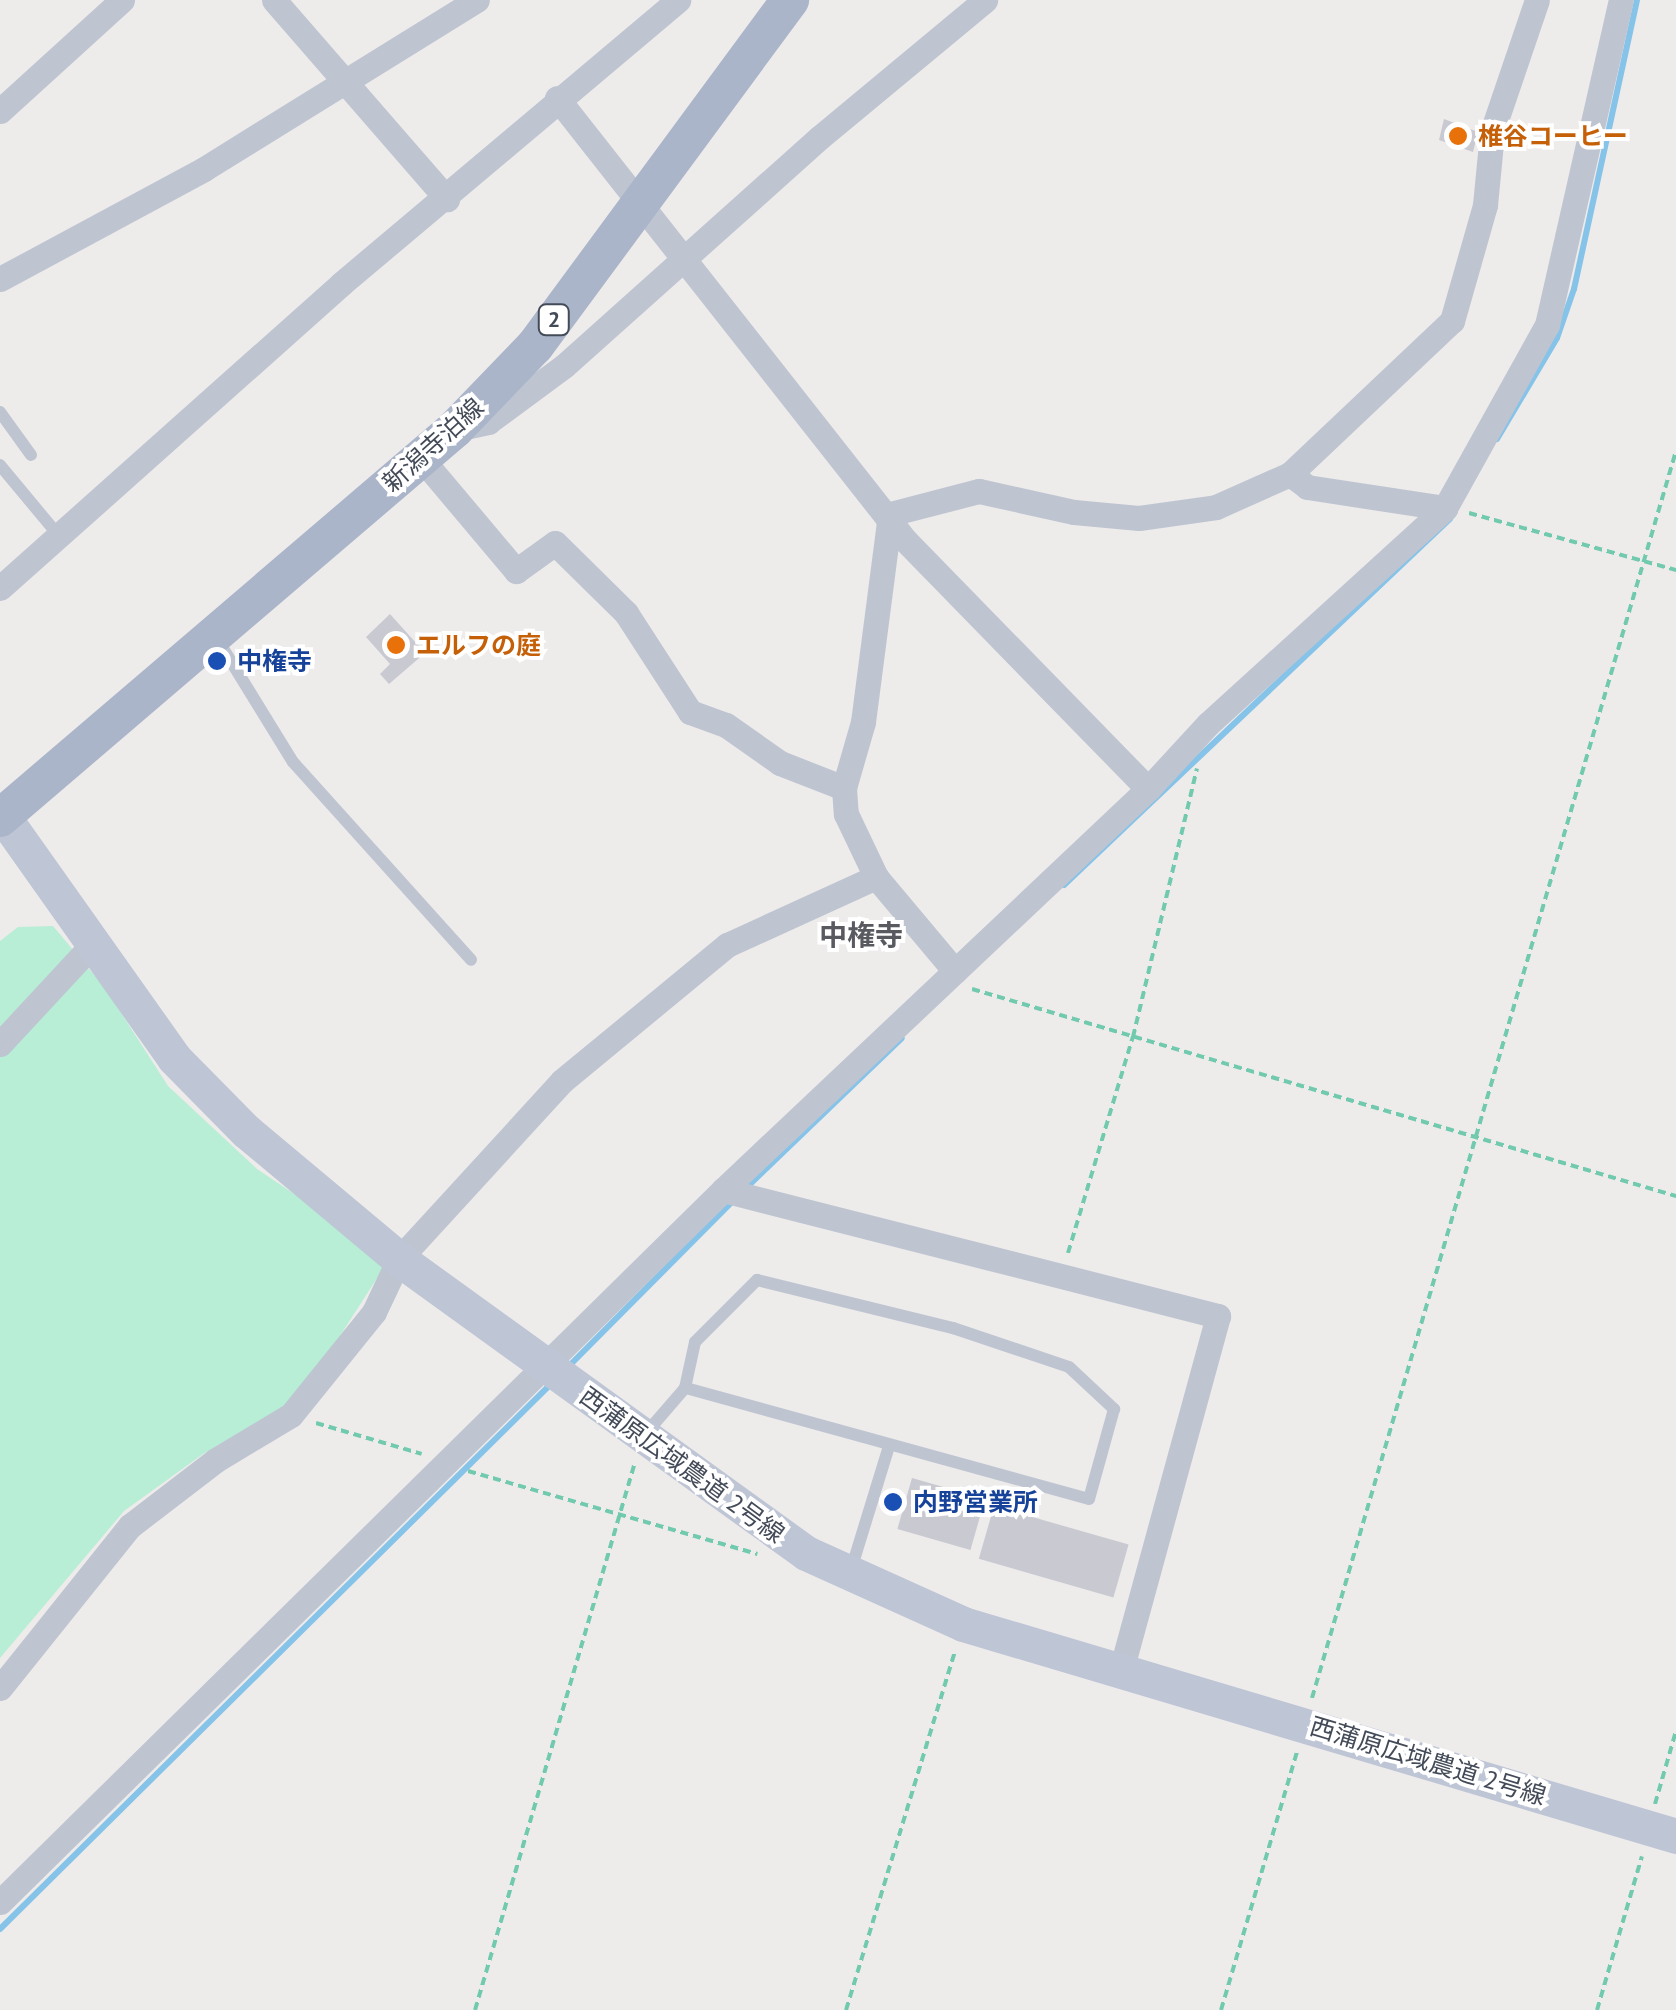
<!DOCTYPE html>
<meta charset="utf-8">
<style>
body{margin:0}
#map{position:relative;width:1676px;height:2010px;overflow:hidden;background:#eeebeb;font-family:"PT Sans","Noto Sans JP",sans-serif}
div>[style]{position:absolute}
.green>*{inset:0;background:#b8edd6}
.stream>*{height:6px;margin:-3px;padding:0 3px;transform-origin:3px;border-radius:3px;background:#86c3e9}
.building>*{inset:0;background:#c8c9d1;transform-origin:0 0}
.path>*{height:4px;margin-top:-2px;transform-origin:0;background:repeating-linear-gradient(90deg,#71caae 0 8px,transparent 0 13px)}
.lane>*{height:12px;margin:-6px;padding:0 6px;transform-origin:6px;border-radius:6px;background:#bec5d1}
.street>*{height:25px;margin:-12.5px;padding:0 12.5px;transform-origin:12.5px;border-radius:12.5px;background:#bec5d1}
.secondary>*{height:35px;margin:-17.5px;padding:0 17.5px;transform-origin:17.5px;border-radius:17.5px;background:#bec5d5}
.primary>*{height:38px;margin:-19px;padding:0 19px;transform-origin:19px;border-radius:19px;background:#abb5ca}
.dots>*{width:28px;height:28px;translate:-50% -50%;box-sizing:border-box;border:5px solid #fff;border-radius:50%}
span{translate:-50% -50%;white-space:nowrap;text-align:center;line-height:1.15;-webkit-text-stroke:8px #fff;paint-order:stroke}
.shield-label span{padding:2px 8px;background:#fff;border:2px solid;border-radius:8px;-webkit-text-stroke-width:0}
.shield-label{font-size:22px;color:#444b58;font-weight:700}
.food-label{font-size:25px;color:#c56008;font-weight:700}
.left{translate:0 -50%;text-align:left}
.street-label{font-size:25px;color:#444b58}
.transit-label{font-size:25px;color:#164399;font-weight:700}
.neighbourhood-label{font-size:28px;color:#585a60;font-weight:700}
</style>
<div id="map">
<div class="green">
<i style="clip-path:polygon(53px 926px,105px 988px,168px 1086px,257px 1169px,390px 1258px,300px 1398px,203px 1454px,124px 1511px,0 1658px,0 941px,18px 927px)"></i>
</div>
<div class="stream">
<i style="left:1497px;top:439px;width:117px;rotate:-59.3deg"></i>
<i style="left:1557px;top:338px;width:52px;rotate:-70.9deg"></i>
<i style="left:1574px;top:289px;width:296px;rotate:-77.7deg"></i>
<i style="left:1064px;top:885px;width:532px;rotate:-43.48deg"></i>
<i style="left:746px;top:1188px;width:216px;rotate:-43.9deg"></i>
<i style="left:569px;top:1366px;width:233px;rotate:-45.2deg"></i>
<i style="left:0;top:1929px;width:774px;rotate:-44.69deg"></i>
</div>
<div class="building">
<i style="clip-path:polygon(1444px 119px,1478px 132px,1473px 152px,1439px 140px)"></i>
<i style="clip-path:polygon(390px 614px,425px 653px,389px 684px,380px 674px,390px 664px,366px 637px)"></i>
<i style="left:912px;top:1478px;width:76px;height:53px;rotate:16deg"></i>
<i style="left:994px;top:1506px;width:140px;height:55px;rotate:16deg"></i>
</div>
<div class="path">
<i style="left:1469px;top:513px;width:215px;rotate:15.4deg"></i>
<i style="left:972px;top:989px;width:734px;rotate:16.39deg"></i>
<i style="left:1068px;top:1253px;width:226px;rotate:-73.3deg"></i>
<i style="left:1133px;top:1037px;width:276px;rotate:-76.6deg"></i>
<i style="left:316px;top:1423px;width:110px;rotate:16.3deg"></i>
<i style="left:468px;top:1471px;width:301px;rotate:16deg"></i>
<i style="left:1312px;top:1698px;width:1299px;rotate:-73.73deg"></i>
<i style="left:1655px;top:1804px;width:76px;rotate:-74deg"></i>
<i style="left:475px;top:2010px;width:571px;rotate:-73.72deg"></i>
<i style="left:846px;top:2010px;width:375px;rotate:-73.1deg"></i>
<i style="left:1221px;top:2010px;width:270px;rotate:-73.6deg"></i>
<i style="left:1597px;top:2010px;width:160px;rotate:-73.7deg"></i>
</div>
<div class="lane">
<i style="left:0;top:412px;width:53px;rotate:54.2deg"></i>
<i style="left:0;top:465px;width:92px;rotate:50.3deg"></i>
<i style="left:216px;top:637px;width:147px;rotate:58.4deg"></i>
<i style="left:293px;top:762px;width:266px;rotate:48deg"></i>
<i style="left:647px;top:1432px;width:58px;rotate:-49.2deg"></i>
<i style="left:685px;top:1388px;width:47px;rotate:-77.7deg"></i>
<i style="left:695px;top:1342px;width:88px;rotate:-45deg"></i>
<i style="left:757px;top:1280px;width:202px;rotate:13.8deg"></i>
<i style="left:953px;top:1328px;width:122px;rotate:18.6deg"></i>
<i style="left:1069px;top:1367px;width:62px;rotate:43deg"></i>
<i style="left:1114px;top:1409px;width:93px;rotate:105.5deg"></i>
<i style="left:1089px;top:1499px;width:419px;rotate:-164.6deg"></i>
<i style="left:850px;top:1573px;width:133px;rotate:-72.9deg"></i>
</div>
<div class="street">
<i style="left:274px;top:0;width:264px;rotate:49deg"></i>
<i style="left:557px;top:98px;width:563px;rotate:51.79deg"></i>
<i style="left:905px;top:540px;width:348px;rotate:45.7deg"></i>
<i style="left:0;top:111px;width:165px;rotate:-42.3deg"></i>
<i style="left:0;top:279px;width:232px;rotate:-28.3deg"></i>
<i style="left:204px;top:169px;width:321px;rotate:-31.8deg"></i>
<i style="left:456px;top:429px;width:33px;rotate:-12deg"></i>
<i style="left:488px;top:422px;width:94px;rotate:-36.4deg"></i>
<i style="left:564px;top:366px;width:342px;rotate:-41.8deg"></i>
<i style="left:819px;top:138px;width:216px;rotate:-39.7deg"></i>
<i style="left:421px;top:458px;width:148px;rotate:49.9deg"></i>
<i style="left:516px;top:571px;width:48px;rotate:-35.7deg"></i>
<i style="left:555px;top:543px;width:100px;rotate:44.6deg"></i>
<i style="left:626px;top:613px;width:118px;rotate:57.1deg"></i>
<i style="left:690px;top:712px;width:38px;rotate:20deg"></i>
<i style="left:726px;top:725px;width:66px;rotate:35.1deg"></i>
<i style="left:780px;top:763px;width:69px;rotate:21.3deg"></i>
<i style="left:1290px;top:474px;width:21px;rotate:37deg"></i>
<i style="left:1307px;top:487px;width:140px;rotate:8.7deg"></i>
<i style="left:890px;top:514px;width:92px;rotate:-14.5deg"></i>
<i style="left:979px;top:491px;width:97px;rotate:12.5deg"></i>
<i style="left:1074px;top:512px;width:65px;rotate:5.3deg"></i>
<i style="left:1139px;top:518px;width:78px;rotate:-8.1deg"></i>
<i style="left:1216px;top:507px;width:81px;rotate:-24deg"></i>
<i style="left:1290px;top:474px;width:223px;rotate:-43.4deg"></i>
<i style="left:1452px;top:321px;width:121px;rotate:-74.1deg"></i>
<i style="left:1485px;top:205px;width:73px;rotate:-84.5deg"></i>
<i style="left:1492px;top:132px;width:139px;rotate:-71.2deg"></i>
<i style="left:890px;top:514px;width:210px;rotate:97.4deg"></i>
<i style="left:863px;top:722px;width:69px;rotate:106.1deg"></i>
<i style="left:844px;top:788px;width:26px;rotate:86deg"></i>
<i style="left:846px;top:814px;width:70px;rotate:64.5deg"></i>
<i style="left:876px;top:877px;width:123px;rotate:50deg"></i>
<i style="left:0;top:588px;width:457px;rotate:-41.7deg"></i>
<i style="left:341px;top:284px;width:441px;rotate:-40.1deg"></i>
<i style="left:0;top:1044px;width:132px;rotate:-47.1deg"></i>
<i style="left:723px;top:1190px;width:511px;rotate:14.28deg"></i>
<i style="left:1218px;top:1316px;width:365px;rotate:105.3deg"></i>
<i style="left:0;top:1688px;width:208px;rotate:-51.3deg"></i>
<i style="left:130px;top:1526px;width:108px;rotate:-37.5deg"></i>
<i style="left:216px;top:1460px;width:87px;rotate:-31deg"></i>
<i style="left:291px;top:1415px;width:132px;rotate:-51.1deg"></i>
<i style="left:374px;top:1312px;width:59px;rotate:-64.7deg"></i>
<i style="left:399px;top:1259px;width:241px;rotate:-47.5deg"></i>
<i style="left:562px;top:1081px;width:214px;rotate:-39.5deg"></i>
<i style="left:727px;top:945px;width:164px;rotate:-24.5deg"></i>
<i style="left:0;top:1902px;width:1015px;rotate:-44.56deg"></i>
<i style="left:723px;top:1190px;width:584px;rotate:-43.34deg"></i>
<i style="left:1148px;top:789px;width:88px;rotate:-47.3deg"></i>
<i style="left:1208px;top:724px;width:321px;rotate:-42.3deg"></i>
<i style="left:1445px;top:508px;width:210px;rotate:-60.9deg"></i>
<i style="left:1547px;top:325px;width:333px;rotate:-77.2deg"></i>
</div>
<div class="secondary">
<i style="left:0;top:812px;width:301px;rotate:54.7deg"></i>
<i style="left:174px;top:1058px;width:103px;rotate:45.4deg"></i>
<i style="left:246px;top:1131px;width:199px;rotate:39.9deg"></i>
<i style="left:399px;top:1259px;width:502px;rotate:35.84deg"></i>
<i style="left:806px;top:1553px;width:172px;rotate:24.3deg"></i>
<i style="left:963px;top:1624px;width:744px;rotate:16.56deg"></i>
</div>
<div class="primary">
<i style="left:0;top:818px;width:599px;rotate:-40.53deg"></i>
<i style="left:455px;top:429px;width:115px;rotate:-46.1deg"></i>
<i style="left:535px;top:346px;width:430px;rotate:-53.6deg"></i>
</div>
<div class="dots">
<i style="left:1458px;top:136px;background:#e8710a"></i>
<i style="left:396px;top:645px;background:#e8710a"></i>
<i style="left:217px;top:661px;background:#1a4fb4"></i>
<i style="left:893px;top:1502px;background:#1a4fb4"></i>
</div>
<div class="shield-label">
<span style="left:554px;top:320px">2</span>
</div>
<div class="food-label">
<span class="left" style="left:1478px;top:136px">椎谷コーヒー</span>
<span class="left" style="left:416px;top:645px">エルフの庭</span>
</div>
<div class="street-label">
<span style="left:433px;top:445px;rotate:-42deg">新潟寺泊線</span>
<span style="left:682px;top:1465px;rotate:36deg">西蒲原広域農道 2号線</span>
<span style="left:1428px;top:1761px;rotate:17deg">西蒲原広域農道 2号線</span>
</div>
<div class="transit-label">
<span class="left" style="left:237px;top:661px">中権寺</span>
<span class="left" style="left:913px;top:1502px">内野営業所</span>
</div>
<div class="neighbourhood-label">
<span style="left:861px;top:935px">中権寺</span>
</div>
</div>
